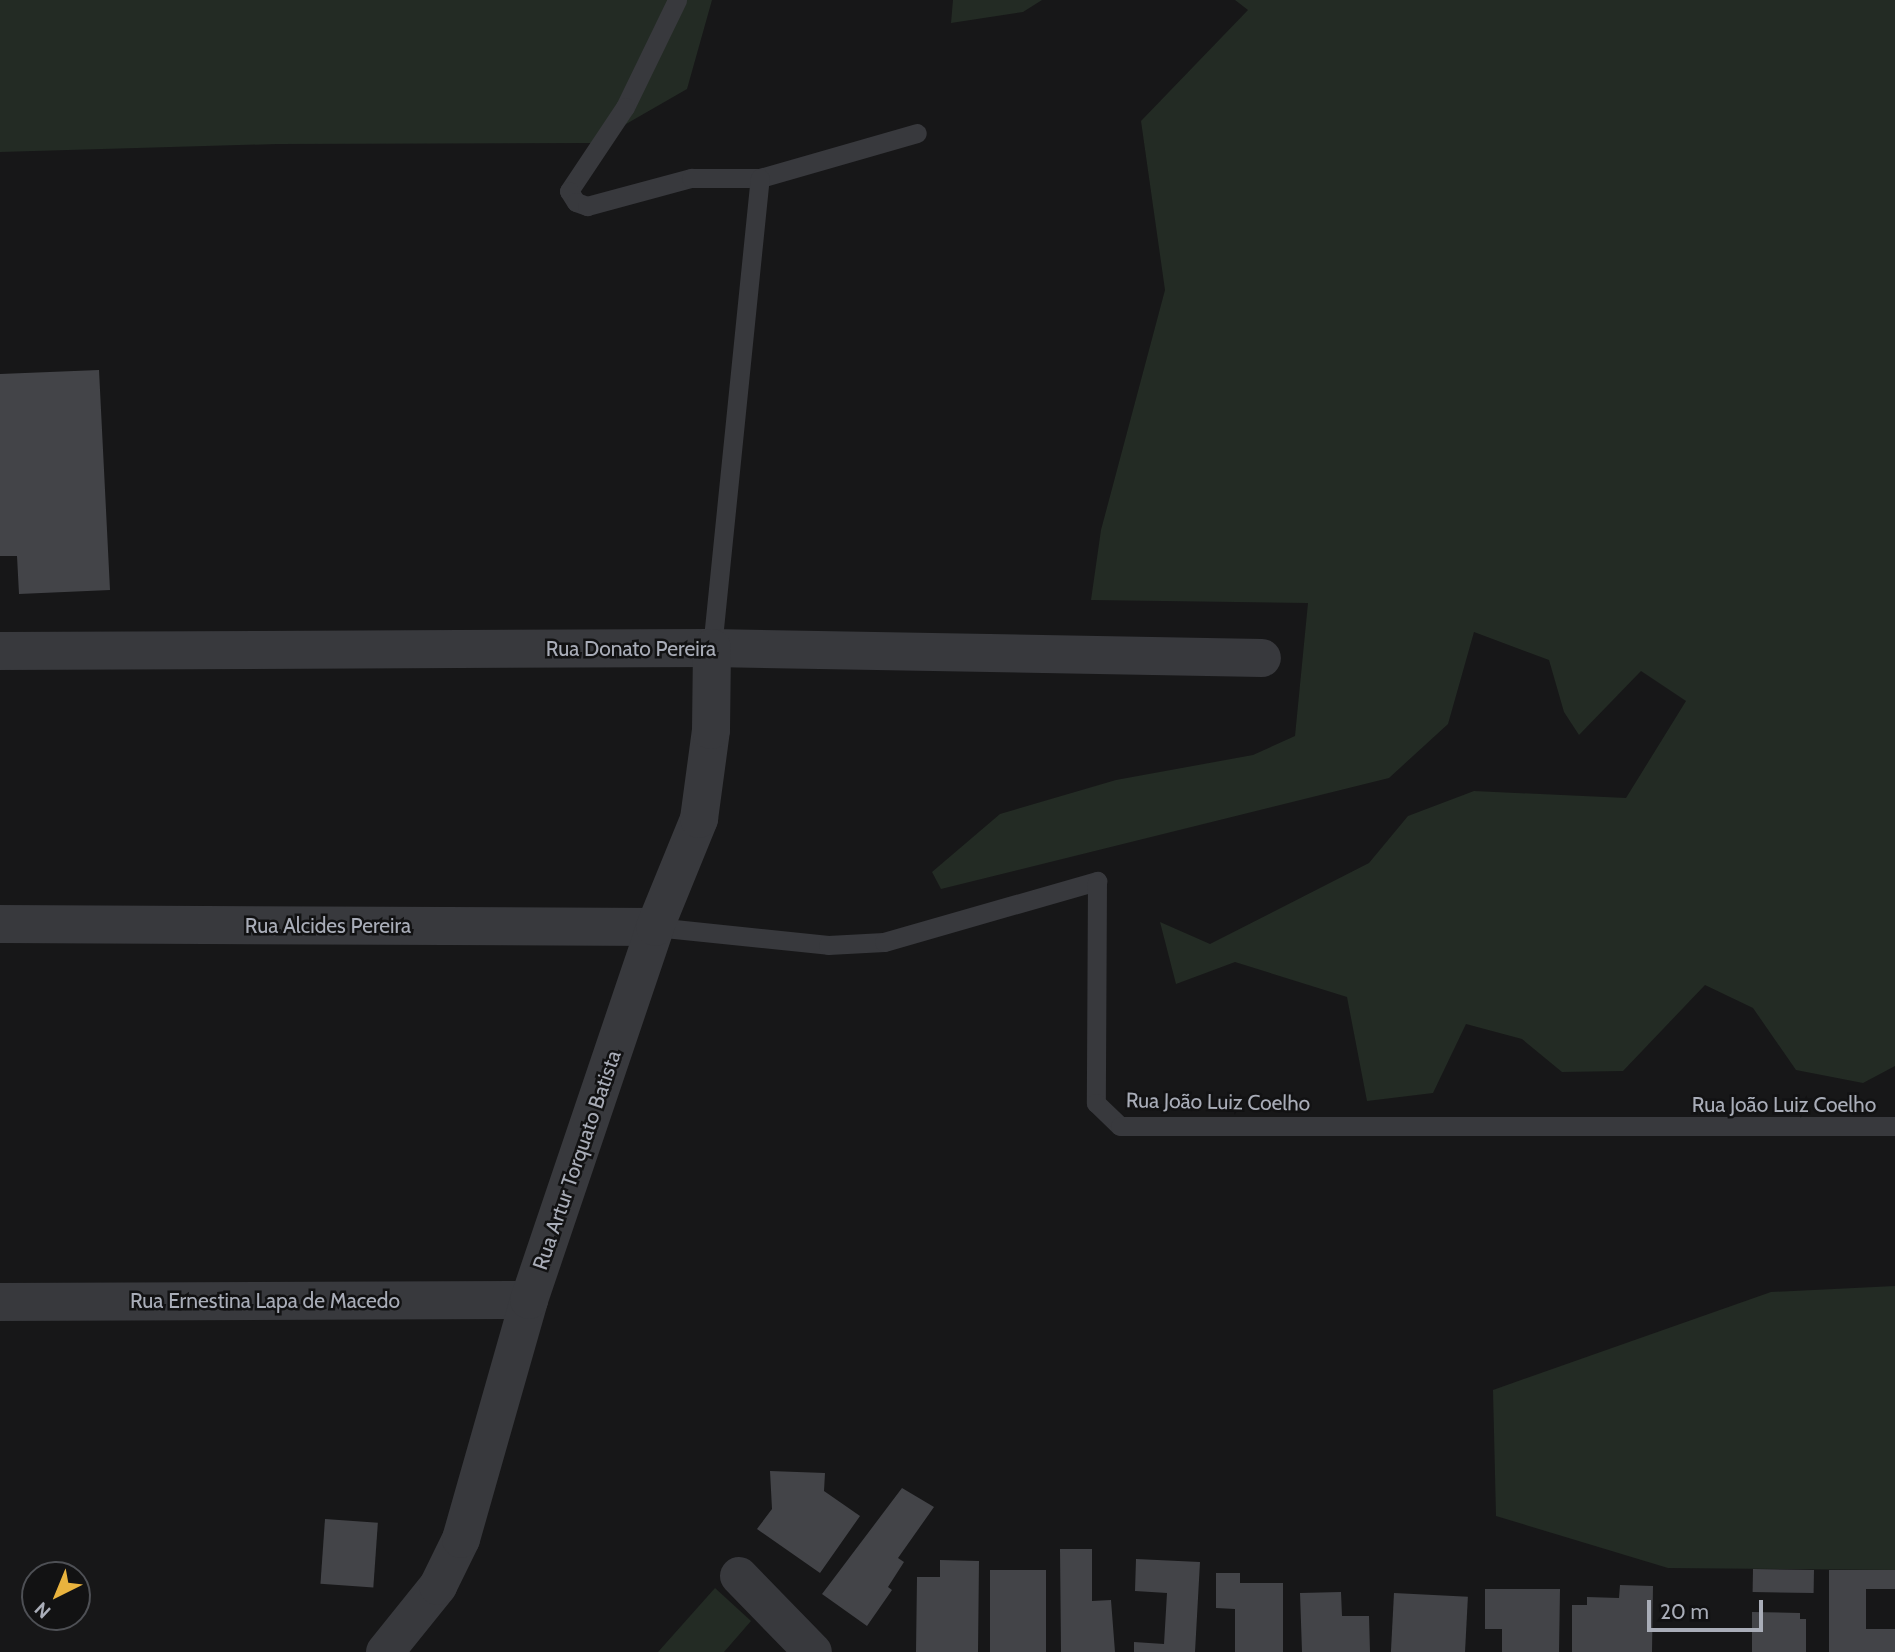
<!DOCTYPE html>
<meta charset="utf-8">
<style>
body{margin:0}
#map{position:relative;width:1895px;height:1652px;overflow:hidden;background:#171718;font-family:Cabin,sans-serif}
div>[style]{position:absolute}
.green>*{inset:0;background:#232b24}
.building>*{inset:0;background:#434448;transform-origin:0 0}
.service>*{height:19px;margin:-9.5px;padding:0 9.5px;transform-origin:9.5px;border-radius:9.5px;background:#38393d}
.minor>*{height:38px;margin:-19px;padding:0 19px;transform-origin:19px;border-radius:19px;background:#38393d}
span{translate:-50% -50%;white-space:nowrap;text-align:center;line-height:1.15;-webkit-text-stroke:5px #121213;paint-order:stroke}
.street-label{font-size:21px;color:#a9adb8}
.north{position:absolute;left:21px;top:1561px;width:70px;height:70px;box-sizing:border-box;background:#121213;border:2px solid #4e5055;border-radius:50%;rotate:223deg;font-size:19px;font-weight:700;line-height:28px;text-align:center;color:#a9adb8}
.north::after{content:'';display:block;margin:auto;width:24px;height:32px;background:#e9b33e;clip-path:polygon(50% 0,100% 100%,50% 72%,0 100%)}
.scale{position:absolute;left:1647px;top:1600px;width:116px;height:32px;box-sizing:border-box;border:4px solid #a9adb8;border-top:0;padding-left:9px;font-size:21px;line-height:24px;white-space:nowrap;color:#a9adb8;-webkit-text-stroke:5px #121213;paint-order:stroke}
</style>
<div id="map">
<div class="green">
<i style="clip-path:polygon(0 0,712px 0,687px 89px,593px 143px,277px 144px,0 152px)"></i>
<i style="clip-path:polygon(953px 0,1042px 0,1023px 12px,951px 23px)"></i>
<i style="clip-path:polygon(1235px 0,1895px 0,1895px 1066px,1863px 1083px,1796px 1070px,1753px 1008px,1705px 985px,1623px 1071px,1562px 1072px,1522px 1039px,1466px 1024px,1433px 1093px,1367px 1101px,1347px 997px,1235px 962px,1176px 984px,1160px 922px,1210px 944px,1369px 863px,1408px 816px,1474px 791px,1626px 798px,1686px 701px,1641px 671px,1579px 735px,1564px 712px,1549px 660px,1474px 632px,1448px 724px,1389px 778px,941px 889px,932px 872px,1000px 814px,1116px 780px,1253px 755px,1295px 736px,1308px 603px,1091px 600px,1101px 530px,1165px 290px,1141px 121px,1248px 10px)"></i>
<i style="clip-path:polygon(1895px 1286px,1895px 1570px,1668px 1568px,1496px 1516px,1493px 1390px,1771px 1292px)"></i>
<i style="clip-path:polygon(715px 1588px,751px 1621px,724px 1652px,658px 1652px)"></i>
</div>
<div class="building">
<i style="clip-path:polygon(99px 370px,110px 590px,19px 594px,17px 556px,0 556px,0 374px)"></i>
<i style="clip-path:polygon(770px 1471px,825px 1473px,824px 1491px,860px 1516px,820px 1573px,757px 1529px,772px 1509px)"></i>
<i style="clip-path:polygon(902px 1488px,934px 1507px,898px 1558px,904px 1562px,888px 1587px,892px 1590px,867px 1626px,822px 1594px)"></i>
<i style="left:325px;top:1519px;width:53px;height:65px;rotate:4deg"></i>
<i style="clip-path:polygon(1060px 1549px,1092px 1549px,1092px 1601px,1111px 1600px,1115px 1652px,1061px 1652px)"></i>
<i style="clip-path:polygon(1136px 1559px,1200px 1562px,1195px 1652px,1134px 1652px,1134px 1642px,1164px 1644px,1167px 1593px,1135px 1591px)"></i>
<i style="clip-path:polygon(940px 1560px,979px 1561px,978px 1652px,916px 1652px,917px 1577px,940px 1577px)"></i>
<i style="left:1753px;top:1569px;width:61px;height:23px;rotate:1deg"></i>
<i style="left:990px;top:1570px;width:56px;height:82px"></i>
<i style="clip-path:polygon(1829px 1570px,1895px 1570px,1895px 1589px,1866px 1589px,1866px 1629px,1895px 1629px,1895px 1652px,1829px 1652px)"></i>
<i style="clip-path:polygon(1216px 1573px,1240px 1573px,1240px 1583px,1283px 1583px,1283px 1652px,1235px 1652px,1235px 1609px,1216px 1608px)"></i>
<i style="clip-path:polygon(1620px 1585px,1653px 1586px,1652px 1652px,1572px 1652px,1572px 1605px,1587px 1605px,1587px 1597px,1619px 1598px)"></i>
<i style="clip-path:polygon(1485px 1589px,1560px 1589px,1559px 1652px,1502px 1652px,1502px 1629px,1485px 1629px)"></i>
<i style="clip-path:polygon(1341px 1592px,1342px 1616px,1369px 1616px,1370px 1652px,1302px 1652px,1300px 1593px)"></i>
<i style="left:1394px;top:1593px;width:74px;height:59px;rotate:3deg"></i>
<i style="clip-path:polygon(1752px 1612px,1800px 1613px,1800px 1619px,1806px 1619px,1806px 1652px,1752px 1652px)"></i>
</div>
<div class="service">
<i style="left:677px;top:0;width:119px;rotate:115.9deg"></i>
<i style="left:625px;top:107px;width:101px;rotate:123.7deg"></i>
<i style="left:569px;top:191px;width:13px;rotate:58deg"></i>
<i style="left:576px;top:202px;width:12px;rotate:20deg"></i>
<i style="left:587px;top:206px;width:108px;rotate:-15.1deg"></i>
<i style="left:691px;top:178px;width:69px"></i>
<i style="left:760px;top:178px;width:163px;rotate:-16deg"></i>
<i style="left:712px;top:648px;width:472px;rotate:-84.2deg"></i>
<i style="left:655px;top:927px;width:174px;rotate:5.9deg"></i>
<i style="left:828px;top:945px;width:56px;rotate:-3.1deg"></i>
<i style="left:884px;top:942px;width:222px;rotate:-16deg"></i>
<i style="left:1097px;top:881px;width:222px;rotate:90.3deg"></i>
<i style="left:1096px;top:1103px;width:33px;rotate:44deg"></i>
<i style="left:1120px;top:1126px;width:775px"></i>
</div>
<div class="minor">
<i style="left:0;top:651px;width:712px;rotate:-0.24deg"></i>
<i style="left:712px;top:648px;width:550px;rotate:1.04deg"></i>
<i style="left:0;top:924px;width:655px;rotate:0.26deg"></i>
<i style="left:0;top:1302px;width:529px;rotate:-0.22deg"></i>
<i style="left:739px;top:1576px;width:106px;rotate:45.8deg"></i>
<i style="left:385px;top:1652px;width:85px;rotate:-51.2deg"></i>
<i style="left:438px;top:1586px;width:52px;rotate:-63.9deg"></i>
<i style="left:461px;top:1539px;width:248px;rotate:-74.1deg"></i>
<i style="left:529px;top:1300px;width:394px;rotate:-71.3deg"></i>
<i style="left:655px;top:927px;width:117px;rotate:-67.8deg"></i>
<i style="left:699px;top:819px;width:90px;rotate:-82.3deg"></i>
<i style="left:711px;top:730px;width:82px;rotate:-89.3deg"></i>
</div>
<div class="street-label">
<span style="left:631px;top:649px">Rua Donato Pereira</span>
<span style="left:328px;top:926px">Rua Alcides Pereira</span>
<span style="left:1218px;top:1102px;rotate:1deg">Rua João Luiz Coelho</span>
<span style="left:1784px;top:1105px">Rua João Luiz Coelho</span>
<span style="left:577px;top:1160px;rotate:-71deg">Rua Artur Torquato Batista</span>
<span style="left:265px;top:1301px">Rua Ernestina Lapa de Macedo</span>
</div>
<div class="north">N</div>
<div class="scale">20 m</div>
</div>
